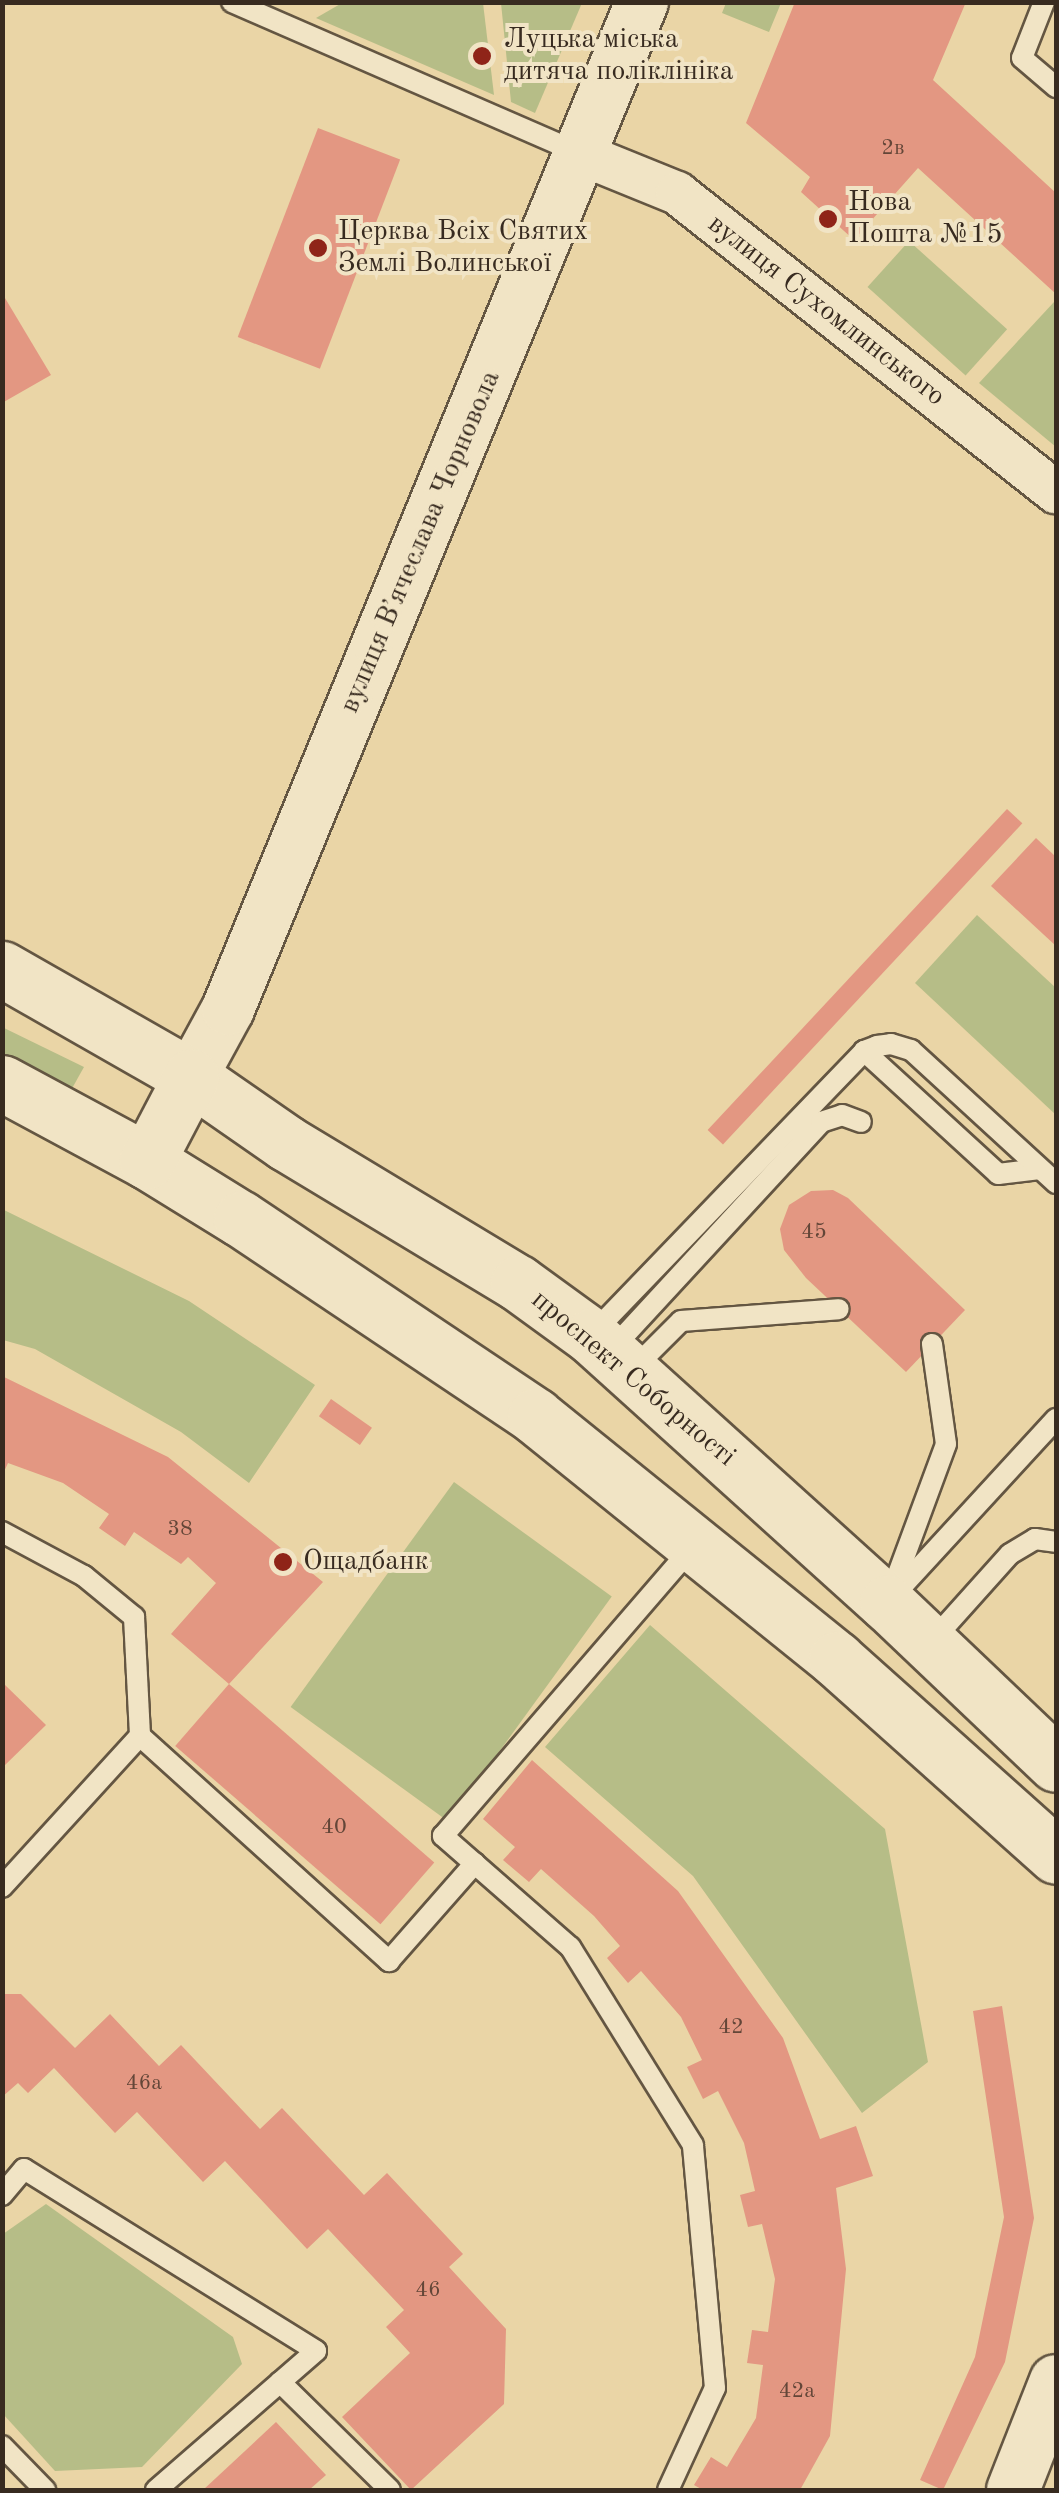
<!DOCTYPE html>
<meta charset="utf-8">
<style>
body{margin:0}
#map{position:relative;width:1059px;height:2493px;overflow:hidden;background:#ead5a6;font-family:"Old Standard TT",serif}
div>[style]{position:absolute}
.green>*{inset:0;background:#b6bd87;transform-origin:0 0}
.building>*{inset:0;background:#e39782;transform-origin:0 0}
.roads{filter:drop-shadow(2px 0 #645642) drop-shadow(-2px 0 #645642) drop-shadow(0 2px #645642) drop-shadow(0 -2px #645642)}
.service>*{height:20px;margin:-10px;padding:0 10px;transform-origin:10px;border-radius:10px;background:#f1e4c5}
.minor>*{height:42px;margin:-21px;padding:0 21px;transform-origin:21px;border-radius:21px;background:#f1e4c5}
.tertiary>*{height:52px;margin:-26px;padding:0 26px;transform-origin:26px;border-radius:26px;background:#f1e4c5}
.secondary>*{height:55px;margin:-27.5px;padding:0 27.5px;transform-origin:27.5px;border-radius:27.5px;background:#f1e4c5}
.dots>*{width:28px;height:28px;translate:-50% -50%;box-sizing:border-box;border:5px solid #f1e4c5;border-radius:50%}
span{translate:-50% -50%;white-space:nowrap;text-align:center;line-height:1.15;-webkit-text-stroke:8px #f1e4c5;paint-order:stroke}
.number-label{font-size:22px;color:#634638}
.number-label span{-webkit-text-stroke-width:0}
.poi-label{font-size:28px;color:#382b20}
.left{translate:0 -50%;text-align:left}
.street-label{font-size:28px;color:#382b20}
.frame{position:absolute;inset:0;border:5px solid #382b20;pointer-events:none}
</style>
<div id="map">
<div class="green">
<i style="clip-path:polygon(342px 3px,483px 3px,494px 95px,316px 18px)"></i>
<i style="clip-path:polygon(501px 3px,582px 3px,535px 113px,511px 102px)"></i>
<i style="clip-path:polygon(726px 3px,726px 2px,781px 3px,769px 32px,722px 13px)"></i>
<i style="left:909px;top:241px;width:132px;height:62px;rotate:42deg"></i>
<i style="clip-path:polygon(1054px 302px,1056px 304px,1056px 447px,979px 383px)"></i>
<i style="clip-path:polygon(977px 915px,1056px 988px,1056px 1115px,915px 983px)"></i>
<i style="clip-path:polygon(2px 1027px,84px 1067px,70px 1092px,3px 1059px)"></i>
<i style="clip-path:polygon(2px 1209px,189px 1301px,315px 1385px,249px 1483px,181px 1432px,35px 1349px,3px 1340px)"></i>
<i style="left:454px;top:1482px;width:195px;height:278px;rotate:36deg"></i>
<i style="clip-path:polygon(650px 1625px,885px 1829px,928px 2062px,862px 2113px,693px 1876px,545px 1747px)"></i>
<i style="clip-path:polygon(46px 2204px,233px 2337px,242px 2364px,142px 2467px,55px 2471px,3px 2414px,3px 2234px)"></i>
</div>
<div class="building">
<i style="clip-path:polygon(795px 2px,966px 2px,933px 80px,1056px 193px,1056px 294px,918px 168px,854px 240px,801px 192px,810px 177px,746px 123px)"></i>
<i style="left:318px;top:128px;width:88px;height:224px;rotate:21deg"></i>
<i style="clip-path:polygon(2px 293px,51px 375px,2px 403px)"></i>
<i style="left:1007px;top:809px;width:21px;height:439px;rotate:43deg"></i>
<i style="clip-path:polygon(1036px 838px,1056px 857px,1056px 946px,991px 886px)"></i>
<i style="clip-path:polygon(833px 1190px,848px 1198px,965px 1310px,906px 1372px,806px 1278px,784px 1250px,780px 1229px,789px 1205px,811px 1191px)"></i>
<i style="clip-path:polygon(2px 1376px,168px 1457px,323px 1582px,229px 1684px,171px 1634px,216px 1583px,188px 1557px,181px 1564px,134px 1532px,125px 1546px,99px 1528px,109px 1514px,63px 1483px,8px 1463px,2px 1476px)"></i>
<i style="left:331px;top:1399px;width:50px;height:21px;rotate:35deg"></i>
<i style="clip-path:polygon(2px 1682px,46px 1725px,2px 1768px)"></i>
<i style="left:229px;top:1684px;width:272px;height:82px;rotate:41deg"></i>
<i style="clip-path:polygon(532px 1760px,678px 1891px,783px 2038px,820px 2139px,856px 2126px,873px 2176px,836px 2188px,846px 2269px,830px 2436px,800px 2490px,703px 2490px,694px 2485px,711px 2457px,727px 2467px,756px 2418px,763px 2365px,747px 2363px,752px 2330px,768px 2332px,775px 2279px,762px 2224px,748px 2227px,740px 2195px,755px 2191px,744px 2143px,718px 2091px,703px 2099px,687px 2067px,702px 2060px,681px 2017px,641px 1971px,628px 1983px,607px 1958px,620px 1946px,594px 1916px,541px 1869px,529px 1882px,503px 1860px,515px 1847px,483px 1819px)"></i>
<i style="clip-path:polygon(2px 1994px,21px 1994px,75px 2048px,110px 2014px,159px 2066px,181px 2045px,260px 2129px,282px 2108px,364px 2195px,387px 2173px,463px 2254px,449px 2267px,506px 2329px,504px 2404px,411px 2490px,342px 2417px,410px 2353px,386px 2327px,404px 2310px,328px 2229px,307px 2249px,225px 2161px,203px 2182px,137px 2112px,115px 2133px,54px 2068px,28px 2093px,18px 2083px,2px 2097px)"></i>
<i style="clip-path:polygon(1002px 2006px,1034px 2218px,1005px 2362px,943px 2490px,920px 2480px,975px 2357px,1004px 2217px,973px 2011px)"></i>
<i style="clip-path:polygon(276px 2422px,326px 2475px,309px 2490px,203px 2490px)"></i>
</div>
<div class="roads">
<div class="service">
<i style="left:232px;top:2px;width:378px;rotate:23.5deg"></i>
<i style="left:1044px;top:2px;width:60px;rotate:111.4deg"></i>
<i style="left:1022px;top:58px;width:45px;rotate:40.5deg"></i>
<i style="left:864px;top:1051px;width:182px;rotate:42.5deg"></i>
<i style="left:998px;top:1174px;width:42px;rotate:-6.8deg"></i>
<i style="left:592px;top:1334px;width:393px;rotate:-46.1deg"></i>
<i style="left:864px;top:1051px;width:14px;rotate:-21deg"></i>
<i style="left:877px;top:1046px;width:14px;rotate:-8deg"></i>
<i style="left:891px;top:1044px;width:21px;rotate:17deg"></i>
<i style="left:911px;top:1050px;width:197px;rotate:42.5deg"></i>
<i style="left:610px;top:1351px;width:311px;rotate:-47.3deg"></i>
<i style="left:821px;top:1122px;width:22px;rotate:-18deg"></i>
<i style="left:842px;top:1115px;width:20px;rotate:20deg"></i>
<i style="left:632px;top:1370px;width:69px;rotate:-45deg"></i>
<i style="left:681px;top:1321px;width:158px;rotate:-4.3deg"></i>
<i style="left:2px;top:1532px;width:93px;rotate:28.2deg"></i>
<i style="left:84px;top:1576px;width:65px;rotate:39.4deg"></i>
<i style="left:134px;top:1617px;width:119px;rotate:87.1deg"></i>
<i style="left:895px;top:1594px;width:238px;rotate:-47.4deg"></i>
<i style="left:888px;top:1601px;width:167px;rotate:-69.7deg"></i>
<i style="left:946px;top:1444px;width:101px;rotate:-98deg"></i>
<i style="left:931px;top:1642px;width:118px;rotate:-48.1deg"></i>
<i style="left:1010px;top:1554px;width:29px;rotate:-31deg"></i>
<i style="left:1035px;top:1539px;width:21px;rotate:8deg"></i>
<i style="left:2px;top:1887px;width:205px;rotate:-47.6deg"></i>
<i style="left:140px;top:1736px;width:336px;rotate:42.1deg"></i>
<i style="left:389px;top:1961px;width:130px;rotate:-48.7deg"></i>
<i style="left:2px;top:2195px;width:34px;rotate:-50deg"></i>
<i style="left:24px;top:2169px;width:344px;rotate:31.9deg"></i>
<i style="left:316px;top:2351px;width:212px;rotate:139deg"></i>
<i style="left:280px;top:2382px;width:154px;rotate:44.5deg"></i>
<i style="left:2px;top:2446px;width:62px;rotate:45.7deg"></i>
<i style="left:668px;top:2490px;width:112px;rotate:-65.3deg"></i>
<i style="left:715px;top:2388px;width:244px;rotate:-95.2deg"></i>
<i style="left:693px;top:2145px;width:233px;rotate:-121.8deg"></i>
<i style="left:570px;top:1947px;width:169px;rotate:-138.8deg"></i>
<i style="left:443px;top:1836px;width:384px;rotate:-49.2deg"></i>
</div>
<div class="minor">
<i style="left:581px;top:154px;width:104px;rotate:22.1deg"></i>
<i style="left:677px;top:193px;width:483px;rotate:38.3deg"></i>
</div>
<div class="tertiary">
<i style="left:191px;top:1077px;width:77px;rotate:-61.4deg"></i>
<i style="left:228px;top:1009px;width:1089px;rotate:-67.65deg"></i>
<i style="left:1013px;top:2490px;width:117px;rotate:-68.5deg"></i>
</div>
<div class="secondary">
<i style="left:2px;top:969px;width:218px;rotate:29.7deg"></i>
<i style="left:191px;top:1077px;width:116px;rotate:34.8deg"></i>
<i style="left:286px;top:1143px;width:271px;rotate:31.1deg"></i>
<i style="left:518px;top:1283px;width:90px;rotate:36deg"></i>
<i style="left:591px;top:1336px;width:399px;rotate:42.1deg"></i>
<i style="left:887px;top:1603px;width:233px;rotate:43.6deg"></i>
<i style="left:2px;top:1083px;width:165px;rotate:28.3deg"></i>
<i style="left:147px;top:1161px;width:110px;rotate:31.7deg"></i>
<i style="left:241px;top:1219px;width:354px;rotate:33.8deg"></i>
<i style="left:535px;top:1416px;width:387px;rotate:38.9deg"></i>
<i style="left:836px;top:1659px;width:295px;rotate:41.8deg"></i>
<i style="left:147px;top:1161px;width:95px;rotate:-62.4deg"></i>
</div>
</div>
<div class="dots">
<i style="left:482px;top:56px;background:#8f2418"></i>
<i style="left:828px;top:219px;background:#8f2418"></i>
<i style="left:318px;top:248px;background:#8f2418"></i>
<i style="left:283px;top:1562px;background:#8f2418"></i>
</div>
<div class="number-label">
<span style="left:893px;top:149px">2в</span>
<span style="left:814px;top:1233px">45</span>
<span style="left:180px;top:1530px">38</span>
<span style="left:334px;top:1828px">40</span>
<span style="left:731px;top:2028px">42</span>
<span style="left:144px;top:2084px">46а</span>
<span style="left:428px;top:2291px">46</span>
<span style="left:797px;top:2392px">42а</span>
</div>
<div class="poi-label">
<span class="left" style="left:504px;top:56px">Луцька міська<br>дитяча поліклініка</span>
<span class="left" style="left:848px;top:219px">Нова<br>Пошта №15</span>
<span class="left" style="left:338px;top:248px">Церква Всіх Святих<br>Землі Волинської</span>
<span class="left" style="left:303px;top:1562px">Ощадбанк</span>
</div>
<div class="street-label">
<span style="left:826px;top:311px;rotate:38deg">вулиця Сухомлинського</span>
<span style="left:421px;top:542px;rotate:-67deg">вулиця Вʼячеслава Чорновола</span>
<span style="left:633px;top:1379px;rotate:40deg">проспект Соборності</span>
</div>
<div class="frame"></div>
</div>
